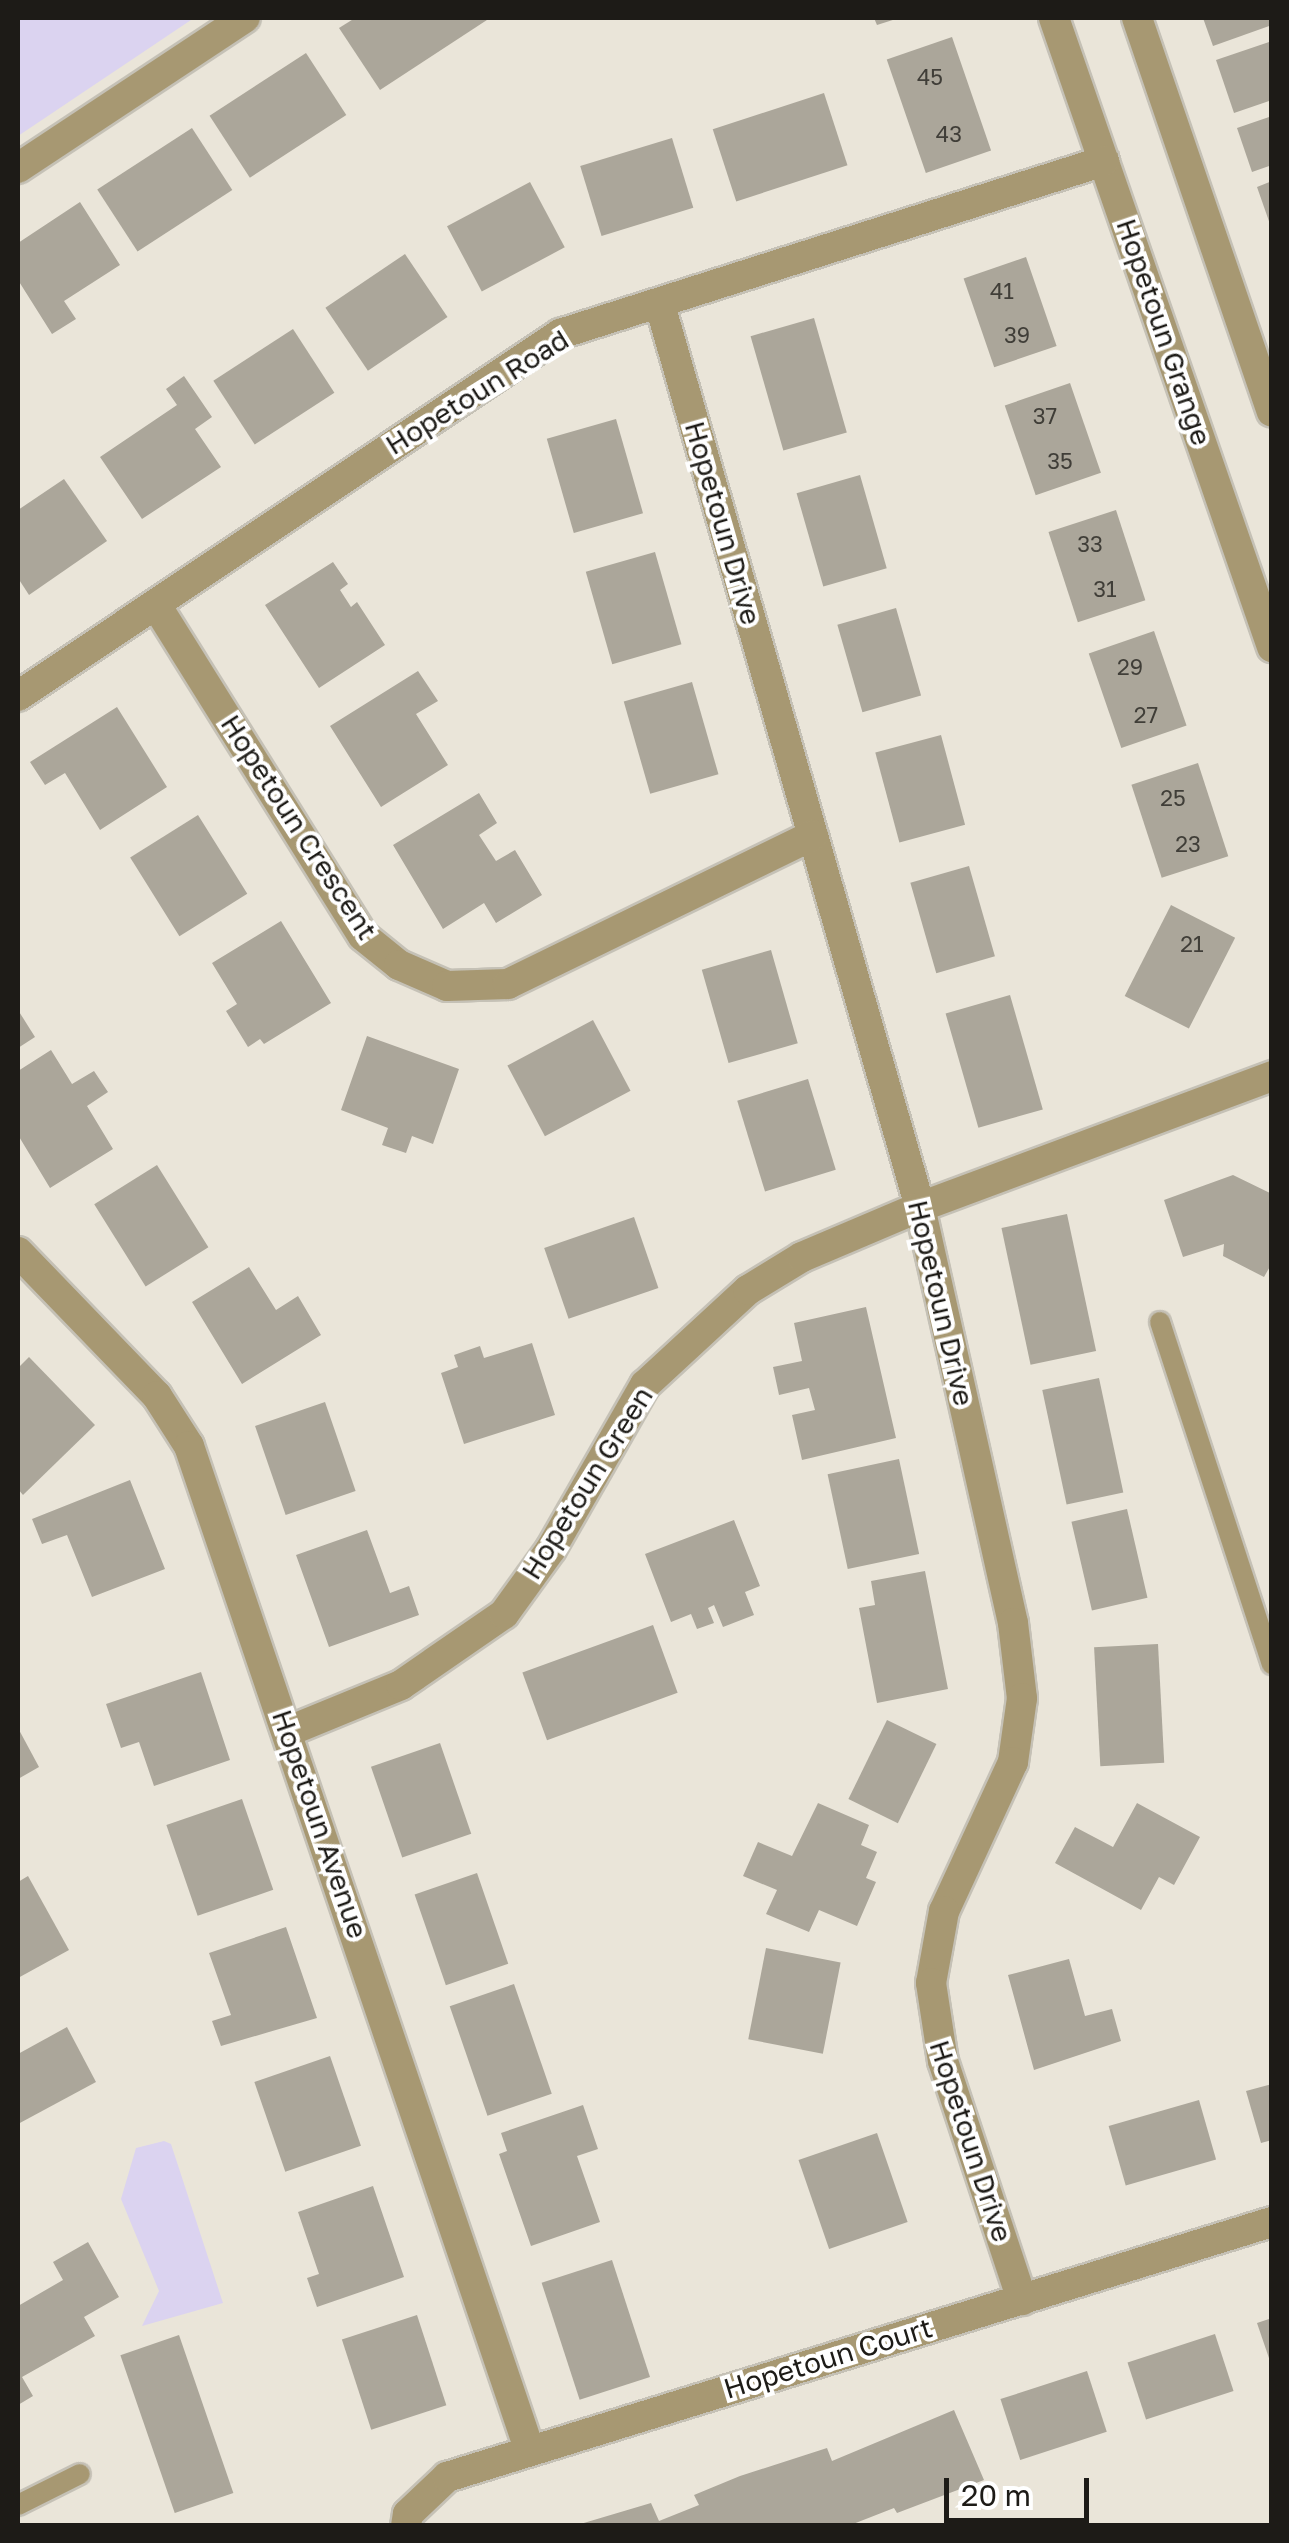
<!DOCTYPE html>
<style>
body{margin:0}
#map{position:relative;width:1289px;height:2543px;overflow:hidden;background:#eae5d9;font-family:"Golos Text",sans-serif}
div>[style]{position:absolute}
.green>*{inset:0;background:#dbd3f0}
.building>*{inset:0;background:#aba69a;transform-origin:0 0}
.roads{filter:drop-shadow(2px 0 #c5c1b6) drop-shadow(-2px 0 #c5c1b6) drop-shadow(0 2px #c5c1b6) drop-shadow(0 -2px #c5c1b6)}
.lane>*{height:20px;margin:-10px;padding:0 10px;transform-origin:10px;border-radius:10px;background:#a79872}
.street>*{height:30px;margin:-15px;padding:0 15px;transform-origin:15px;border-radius:15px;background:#a79872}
span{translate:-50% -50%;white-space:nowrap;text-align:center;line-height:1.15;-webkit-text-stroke:8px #fff;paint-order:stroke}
.number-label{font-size:22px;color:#403e38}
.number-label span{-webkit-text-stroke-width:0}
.street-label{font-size:28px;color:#1d1b17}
.frame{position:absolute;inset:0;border:20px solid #1d1b17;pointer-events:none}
.scale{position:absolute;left:944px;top:2478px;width:145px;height:45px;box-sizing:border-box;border:5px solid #1d1b17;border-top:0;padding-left:12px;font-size:30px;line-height:35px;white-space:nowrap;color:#1d1b17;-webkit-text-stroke:8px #fff;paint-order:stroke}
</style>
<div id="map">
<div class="green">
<i style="clip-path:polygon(18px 18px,194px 18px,18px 136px)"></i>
<i style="clip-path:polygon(164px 2141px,171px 2144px,223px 2303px,142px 2326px,159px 2291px,121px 2199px,136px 2148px)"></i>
</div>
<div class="building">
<i style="clip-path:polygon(355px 18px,490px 18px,380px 90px,339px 28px)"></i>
<i style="clip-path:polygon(874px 18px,899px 18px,877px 25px)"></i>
<i style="clip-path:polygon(1203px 18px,1269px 18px,1272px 25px,1213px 46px)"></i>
<i style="left:952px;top:37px;width:120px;height:69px;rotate:71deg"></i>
<i style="clip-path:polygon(1272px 41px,1272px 100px,1234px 113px,1216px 60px)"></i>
<i style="left:306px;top:53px;width:74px;height:115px;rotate:57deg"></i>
<i style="left:824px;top:93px;width:76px;height:117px;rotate:72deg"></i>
<i style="clip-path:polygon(1272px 116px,1272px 165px,1252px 172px,1237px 128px)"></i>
<i style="left:192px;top:128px;width:74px;height:113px;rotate:57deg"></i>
<i style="left:672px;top:138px;width:73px;height:96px;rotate:73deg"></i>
<i style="clip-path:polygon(1272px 181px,1272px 227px,1271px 227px,1257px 187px)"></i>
<i style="left:530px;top:182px;width:74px;height:94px;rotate:62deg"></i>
<i style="clip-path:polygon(80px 202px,120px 265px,64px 301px,76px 319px,52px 334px,18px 280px,18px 243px)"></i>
<i style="left:405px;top:254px;width:76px;height:96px;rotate:56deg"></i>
<i style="left:1026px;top:257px;width:94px;height:66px;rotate:71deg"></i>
<i style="left:814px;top:318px;width:119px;height:66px;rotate:74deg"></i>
<i style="left:293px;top:329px;width:76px;height:95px;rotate:57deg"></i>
<i style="clip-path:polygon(184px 376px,212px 417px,195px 429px,221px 467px,142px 519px,100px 457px,177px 405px,166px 389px)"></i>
<i style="left:1070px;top:383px;width:95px;height:69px;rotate:71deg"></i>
<i style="left:616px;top:419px;width:98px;height:72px;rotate:74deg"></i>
<i style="left:860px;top:475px;width:97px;height:66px;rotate:74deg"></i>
<i style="clip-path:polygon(64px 479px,107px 541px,29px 595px,18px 578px,18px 510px)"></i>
<i style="left:1116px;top:510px;width:95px;height:71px;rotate:72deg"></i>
<i style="left:655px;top:552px;width:96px;height:72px;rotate:74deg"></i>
<i style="clip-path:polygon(333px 562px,348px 584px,340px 590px,351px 607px,357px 602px,385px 645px,319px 688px,265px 605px)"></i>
<i style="left:896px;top:608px;width:91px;height:61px;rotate:74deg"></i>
<i style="left:1154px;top:631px;width:100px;height:69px;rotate:71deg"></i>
<i style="clip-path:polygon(418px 671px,438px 701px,416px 714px,448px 765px,381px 807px,330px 726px)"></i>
<i style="left:692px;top:682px;width:96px;height:71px;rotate:74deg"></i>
<i style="clip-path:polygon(117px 707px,167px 787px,100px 830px,65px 773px,45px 785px,30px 762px)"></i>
<i style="left:941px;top:735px;width:93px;height:68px;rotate:75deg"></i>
<i style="left:1198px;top:763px;width:98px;height:70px;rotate:72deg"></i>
<i style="clip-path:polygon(479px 793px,497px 823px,479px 835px,496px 861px,515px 850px,542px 895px,496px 923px,484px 903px,443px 929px,393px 845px)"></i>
<i style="left:198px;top:815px;width:93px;height:80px;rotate:58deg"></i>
<i style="left:969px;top:866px;width:94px;height:61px;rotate:74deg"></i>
<i style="left:1171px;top:905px;width:72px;height:102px;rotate:27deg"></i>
<i style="clip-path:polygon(281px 921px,331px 1003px,264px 1044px,260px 1039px,248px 1047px,226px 1011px,237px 1004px,212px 963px)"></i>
<i style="left:771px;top:950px;width:97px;height:72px;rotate:74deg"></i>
<i style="left:1010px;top:995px;width:119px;height:67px;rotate:74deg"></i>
<i style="clip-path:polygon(18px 1010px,35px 1037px,18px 1048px)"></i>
<i style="left:593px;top:1020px;width:80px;height:97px;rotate:62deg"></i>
<i style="clip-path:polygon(367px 1036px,459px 1069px,433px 1144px,412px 1136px,406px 1153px,382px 1145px,388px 1128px,341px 1110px)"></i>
<i style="clip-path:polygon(51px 1050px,72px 1084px,94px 1071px,108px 1092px,87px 1106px,113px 1149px,50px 1188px,18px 1135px,18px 1071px)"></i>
<i style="left:808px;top:1079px;width:95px;height:74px;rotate:73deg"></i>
<i style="left:157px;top:1165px;width:97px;height:74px;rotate:58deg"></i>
<i style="clip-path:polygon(1233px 1175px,1272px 1194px,1272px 1263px,1264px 1277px,1223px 1256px,1224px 1244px,1183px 1257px,1164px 1200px)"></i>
<i style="left:1067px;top:1214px;width:140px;height:67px;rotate:78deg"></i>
<i style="left:634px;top:1217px;width:75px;height:95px;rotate:71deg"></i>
<i style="clip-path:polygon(249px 1267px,276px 1310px,298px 1296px,321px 1335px,242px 1384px,192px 1302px)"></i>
<i style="clip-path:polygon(866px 1307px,896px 1438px,802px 1460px,792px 1415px,815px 1410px,809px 1388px,779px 1395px,773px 1367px,802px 1361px,794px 1323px)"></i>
<i style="clip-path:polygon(532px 1343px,555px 1415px,464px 1444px,441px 1373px,458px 1367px,454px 1355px,480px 1346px,484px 1358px)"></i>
<i style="clip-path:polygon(29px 1357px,95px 1425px,23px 1495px,18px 1489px,18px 1368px)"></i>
<i style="left:1099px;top:1378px;width:117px;height:58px;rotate:78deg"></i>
<i style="left:325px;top:1402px;width:94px;height:74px;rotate:71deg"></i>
<i style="left:899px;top:1459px;width:97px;height:73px;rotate:78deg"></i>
<i style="clip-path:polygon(130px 1480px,165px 1569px,92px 1597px,67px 1535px,42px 1544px,32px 1519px)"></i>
<i style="left:1127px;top:1509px;width:91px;height:57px;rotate:77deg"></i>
<i style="clip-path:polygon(734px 1520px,760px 1586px,745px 1592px,754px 1615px,723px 1627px,714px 1605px,708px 1608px,714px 1623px,697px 1629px,691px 1614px,671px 1622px,645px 1554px)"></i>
<i style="clip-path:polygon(367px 1530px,390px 1593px,409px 1586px,419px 1615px,329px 1647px,296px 1555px)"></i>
<i style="clip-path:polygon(925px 1571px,948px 1689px,877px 1703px,859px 1608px,875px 1605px,871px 1581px)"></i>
<i style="left:653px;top:1625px;width:72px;height:139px;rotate:70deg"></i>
<i style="left:1158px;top:1644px;width:119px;height:64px;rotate:87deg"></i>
<i style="clip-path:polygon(201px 1672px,230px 1760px,154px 1786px,139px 1742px,121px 1748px,106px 1704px)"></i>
<i style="left:887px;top:1720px;width:55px;height:88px;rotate:26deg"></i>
<i style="clip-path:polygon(18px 1728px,39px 1767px,18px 1779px)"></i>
<i style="left:440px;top:1743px;width:96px;height:73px;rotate:71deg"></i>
<i style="left:242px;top:1799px;width:96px;height:80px;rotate:71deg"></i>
<i style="clip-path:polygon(818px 1803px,869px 1825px,861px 1845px,877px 1852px,866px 1878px,876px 1882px,857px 1926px,819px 1910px,809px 1932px,766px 1914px,777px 1890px,743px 1876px,758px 1842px,792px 1856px)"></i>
<i style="clip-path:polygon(1137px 1803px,1200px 1837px,1174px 1885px,1159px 1877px,1141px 1910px,1055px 1863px,1075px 1827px,1113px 1847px)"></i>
<i style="left:477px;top:1873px;width:96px;height:66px;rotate:71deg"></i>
<i style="clip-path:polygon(28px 1876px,69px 1950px,18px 1978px,18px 1882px)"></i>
<i style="clip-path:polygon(286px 1927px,317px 2018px,221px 2046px,212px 2021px,231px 2015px,209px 1953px)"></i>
<i style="left:766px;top:1948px;width:76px;height:93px;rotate:11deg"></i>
<i style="clip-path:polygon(1069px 1959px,1085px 2016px,1112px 2009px,1121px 2041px,1034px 2070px,1008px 1975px)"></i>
<i style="left:514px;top:1984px;width:116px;height:68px;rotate:71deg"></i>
<i style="clip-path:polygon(67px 2027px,96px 2082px,18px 2124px,18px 2054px)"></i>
<i style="left:330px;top:2056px;width:95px;height:80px;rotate:71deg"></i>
<i style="clip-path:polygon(1272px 2084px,1272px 2140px,1261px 2143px,1246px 2091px)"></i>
<i style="left:1199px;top:2100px;width:62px;height:94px;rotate:74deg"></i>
<i style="clip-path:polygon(583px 2105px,598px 2149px,577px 2156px,600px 2222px,531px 2246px,499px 2154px,507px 2151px,501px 2133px)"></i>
<i style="left:877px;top:2133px;width:94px;height:83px;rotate:71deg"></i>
<i style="clip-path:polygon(373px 2186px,404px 2277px,317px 2307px,307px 2278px,319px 2274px,298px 2212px)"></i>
<i style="clip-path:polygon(88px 2242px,119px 2297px,84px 2317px,95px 2336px,22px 2377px,33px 2396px,18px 2405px,18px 2306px,63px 2280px,53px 2262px)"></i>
<i style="left:612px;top:2260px;width:123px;height:74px;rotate:72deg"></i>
<i style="left:417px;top:2315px;width:95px;height:79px;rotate:72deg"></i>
<i style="clip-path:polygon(1272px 2318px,1272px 2364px,1271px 2364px,1257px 2323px)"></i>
<i style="left:1215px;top:2334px;width:60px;height:92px;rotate:72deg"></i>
<i style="left:179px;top:2335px;width:167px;height:62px;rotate:71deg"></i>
<i style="left:1087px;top:2371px;width:64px;height:91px;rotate:72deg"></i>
<i style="clip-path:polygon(954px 2410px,984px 2480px,897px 2513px,894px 2508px,848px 2526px,577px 2525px,651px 2503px,659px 2521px,699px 2505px,694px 2495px,740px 2476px,827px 2448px,832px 2461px)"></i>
</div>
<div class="roads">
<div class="lane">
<i style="left:1160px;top:1322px;width:360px;rotate:71.9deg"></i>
<i style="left:18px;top:2505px;width:69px;rotate:-26.6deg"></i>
</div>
<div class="street">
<i style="left:1054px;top:18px;width:666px;rotate:70.88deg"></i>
<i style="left:1137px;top:18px;width:416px;rotate:71.1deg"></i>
<i style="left:18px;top:168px;width:272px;rotate:-33.5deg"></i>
<i style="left:660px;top:305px;width:939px;rotate:73.92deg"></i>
<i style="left:920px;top:1207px;width:426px;rotate:77.4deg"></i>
<i style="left:1013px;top:1623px;width:76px;rotate:83.2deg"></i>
<i style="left:1022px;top:1698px;width:65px;rotate:98deg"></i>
<i style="left:1013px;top:1762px;width:164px;rotate:114.8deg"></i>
<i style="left:944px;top:1911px;width:73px;rotate:100.2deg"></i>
<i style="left:931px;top:1983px;width:79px;rotate:81.3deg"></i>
<i style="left:943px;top:2061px;width:252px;rotate:71.7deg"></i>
<i style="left:156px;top:605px;width:390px;rotate:58deg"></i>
<i style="left:363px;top:936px;width:46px;rotate:38.9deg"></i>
<i style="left:399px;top:965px;width:52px;rotate:23.6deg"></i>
<i style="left:447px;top:986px;width:61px;rotate:-1.9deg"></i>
<i style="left:508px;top:984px;width:339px;rotate:-26deg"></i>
<i style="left:18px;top:696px;width:652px;rotate:-33.74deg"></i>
<i style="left:560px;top:334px;width:571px;rotate:-17.64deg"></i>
<i style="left:18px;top:1252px;width:200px;rotate:46deg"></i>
<i style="left:157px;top:1396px;width:59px;rotate:57.4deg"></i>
<i style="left:189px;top:1446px;width:1059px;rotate:71.27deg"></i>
<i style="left:289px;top:1731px;width:121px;rotate:-22.3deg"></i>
<i style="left:401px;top:1685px;width:125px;rotate:-34.6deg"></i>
<i style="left:504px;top:1614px;width:80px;rotate:-54.1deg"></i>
<i style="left:551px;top:1549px;width:189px;rotate:-60.2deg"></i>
<i style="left:645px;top:1385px;width:140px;rotate:-42.7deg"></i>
<i style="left:748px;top:1290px;width:63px;rotate:-31.4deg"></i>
<i style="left:802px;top:1257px;width:128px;rotate:-23deg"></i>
<i style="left:920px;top:1207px;width:376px;rotate:-20.4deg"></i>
<i style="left:406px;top:2526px;width:12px;rotate:-81deg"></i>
<i style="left:408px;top:2514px;width:54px;rotate:-43.5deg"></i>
<i style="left:447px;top:2477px;width:864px;rotate:-17.18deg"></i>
</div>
</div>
<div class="number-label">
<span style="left:930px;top:77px">45</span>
<span style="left:949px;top:134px">43</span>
<span style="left:1002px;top:291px">41</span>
<span style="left:1017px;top:335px">39</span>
<span style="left:1045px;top:416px">37</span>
<span style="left:1060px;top:461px">35</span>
<span style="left:1090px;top:544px">33</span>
<span style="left:1105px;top:589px">31</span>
<span style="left:1130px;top:667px">29</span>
<span style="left:1146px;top:715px">27</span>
<span style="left:1173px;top:798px">25</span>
<span style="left:1188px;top:844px">23</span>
<span style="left:1192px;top:944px">21</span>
</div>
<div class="street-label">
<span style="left:1164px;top:332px;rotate:71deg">Hopetoun Grange</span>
<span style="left:477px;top:392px;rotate:-32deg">Hopetoun Road</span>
<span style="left:723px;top:523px;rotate:74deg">Hopetoun Drive</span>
<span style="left:299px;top:827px;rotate:57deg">Hopetoun Crescent</span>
<span style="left:941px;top:1303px;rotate:77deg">Hopetoun Drive</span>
<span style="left:587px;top:1483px;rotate:-58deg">Hopetoun Green</span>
<span style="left:320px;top:1824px;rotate:71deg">Hopetoun Avenue</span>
<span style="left:971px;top:2141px;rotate:72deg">Hopetoun Drive</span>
<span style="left:828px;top:2358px;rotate:-17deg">Hopetoun Court</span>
</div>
<div class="frame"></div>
<div class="scale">20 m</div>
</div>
